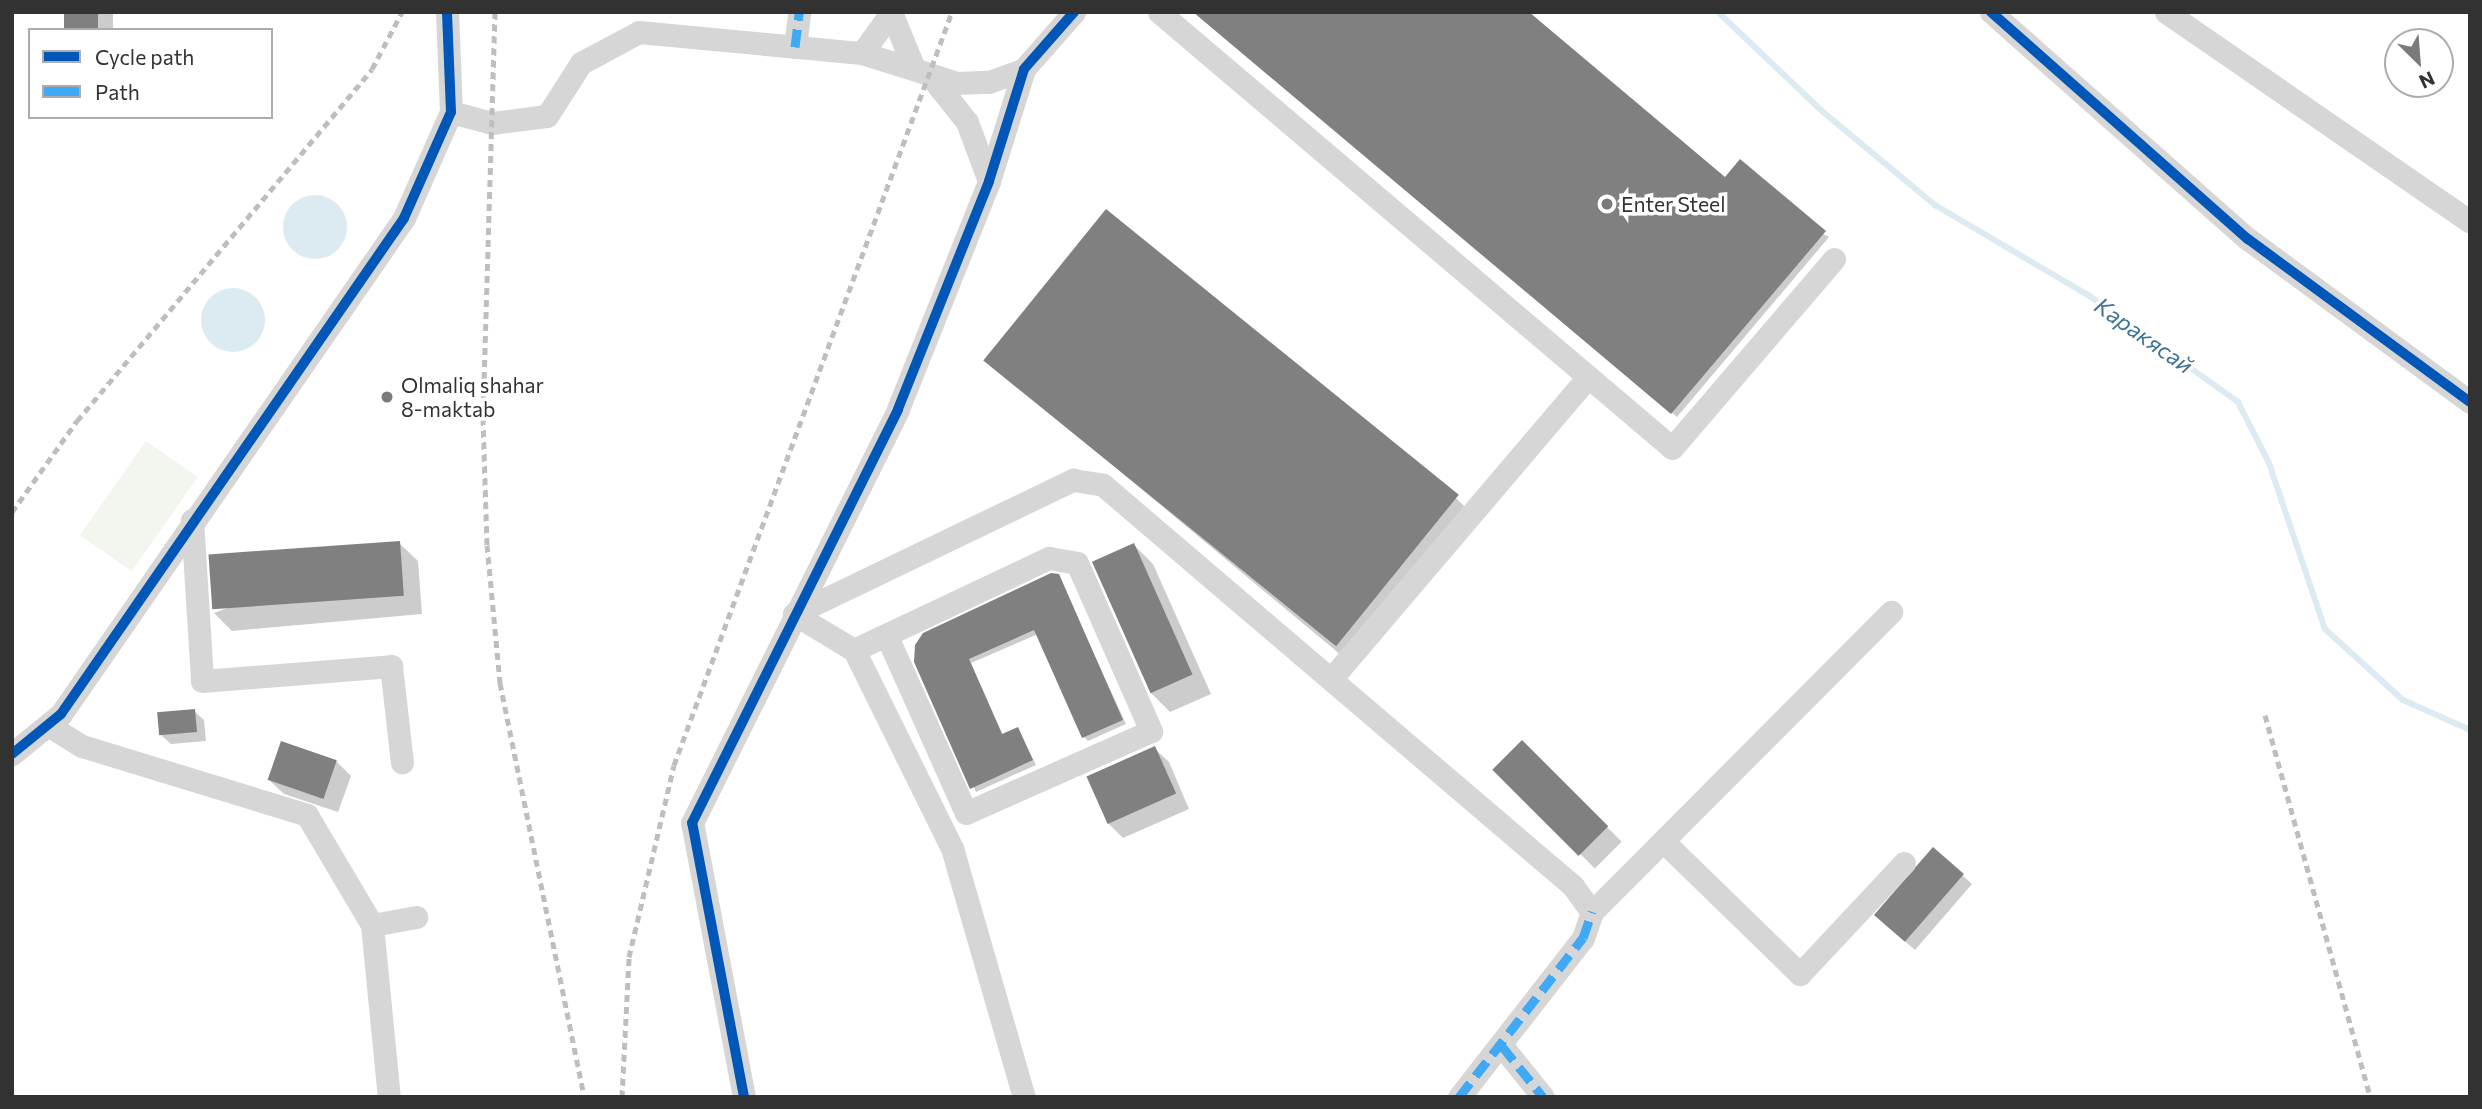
<!DOCTYPE html>
<meta charset="utf-8">
<style>
body{margin:0}
#map{position:relative;width:2482px;height:1109px;overflow:hidden;background:#fff;font-family:Commissioner,sans-serif}
div>[style]{position:absolute}
.green>*{inset:0;background:#f2f6ee;transform-origin:0 0}
.water>*{inset:0;background:#dceaf2}
.round{border-radius:50%}
.shadow>*{inset:0;background:#0003;transform-origin:0 0}
.stream>*{height:6px;margin:-3px;padding:0 3px;transform-origin:3px;border-radius:3px;background:#dceaf2}
.building>*{inset:0;background:#808080;transform-origin:0 0}
.minor>*{height:23px;margin:-11.5px;padding:0 11.5px;transform-origin:11.5px;border-radius:11.5px;background:#d6d6d6}
.rail>*{height:5px;margin-top:-2.5px;transform-origin:0;background:repeating-linear-gradient(90deg,#bebebe 0 7px,transparent 0 12px)}
.quiet>*{height:9px;margin-top:-4.5px;transform-origin:0;background:repeating-linear-gradient(90deg,#3fa9f5 0 18px,transparent 0 27px)}
.cycleway>*{height:10px;margin:-5px;padding:0 5px;transform-origin:5px;border-radius:5px;background:#0057b8}
.dots>*{width:19px;height:19px;translate:-50% -50%;box-sizing:border-box;border:4px solid #fff;border-radius:50%}
span{translate:-50% -50%;white-space:nowrap;text-align:center;line-height:1.15;-webkit-text-stroke:7px #fff;paint-order:stroke}
.poi-label{font-size:21px;color:#323232}
.left{translate:0 -50%;text-align:left}
.water-label{font-size:23px;color:#3e7395;font-style:italic}
.frame{position:absolute;inset:0;border:14px solid #323232;pointer-events:none}
.legend{position:absolute;left:28px;top:28px;width:245px;height:91px;box-sizing:border-box;background:#fff;border:2px solid #adadad;margin:0;padding:9px 12px;list-style:none;font-size:21px;color:#323232}
.legend li{display:flex;align-items:center;gap:14px;height:35px}
.legend b{width:35px;border:2px solid #adadad}
.north{position:absolute;left:2384px;top:28px;width:70px;height:70px;box-sizing:border-box;background:#fff;border:2px solid #adadad;border-radius:50%;rotate:155deg;font-size:19px;font-weight:700;line-height:28px;text-align:center;color:#323232}
.north::after{content:'';display:block;margin:auto;width:24px;height:32px;background:#7a7a7a;clip-path:polygon(50% 0,100% 100%,50% 72%,0 100%)}
</style>
<div id="map">
<div class="green">
<i style="left:146px;top:441px;width:63px;height:115px;rotate:35deg"></i>
</div>
<div class="water">
<i class="round" style="left:283px;top:195px;width:64px;height:64px"></i>
<i class="round" style="left:201px;top:288px;width:64px;height:64px"></i>
</div>
<div class="shadow">
<i style="left:66px;top:12px;width:47px;height:18px"></i>
<i style="clip-path:polygon(1195px 12px,1725px 179px,1829px 237px,1677px 417px)"></i>
<i style="clip-path:polygon(985px 359px,1456px 498px,1475px 517px,1353px 665px)"></i>
<i style="clip-path:polygon(399px 543px,418px 561px,422px 614px,232px 631px,214px 613px)"></i>
<i style="clip-path:polygon(1134px 545px,1153px 564px,1211px 694px,1170px 712px,1151px 693px)"></i>
<i style="clip-path:polygon(1058px 576px,1126px 724px,1088px 741px,1084px 737px,1038px 634px,971px 663px,1003px 735px,1018px 729px,1036px 765px,976px 792px,916px 661px)"></i>
<i style="clip-path:polygon(194px 711px,204px 720px,206px 741px,171px 744px,161px 735px)"></i>
<i style="left:1522px;top:742px;width:141px;height:38px;rotate:45deg"></i>
<i style="clip-path:polygon(1154px 748px,1169px 762px,1189px 809px,1123px 838px,1108px 823px)"></i>
<i style="clip-path:polygon(336px 761px,351px 776px,338px 812px,284px 794px,269px 780px)"></i>
<i style="clip-path:polygon(1962px 875px,1972px 884px,1915px 950px,1886px 925px)"></i>
</div>
<div class="stream">
<i style="left:1718px;top:12px;width:145px;rotate:43.6deg"></i>
<i style="left:1823px;top:112px;width:146px;rotate:39.7deg"></i>
<i style="left:1935px;top:205px;width:181px;rotate:30.5deg"></i>
<i style="left:2091px;top:297px;width:181px;rotate:35.5deg"></i>
<i style="left:2238px;top:402px;width:68px;rotate:63.1deg"></i>
<i style="left:2269px;top:463px;width:175px;rotate:71.4deg"></i>
<i style="left:2325px;top:629px;width:105px;rotate:42.3deg"></i>
<i style="left:2403px;top:700px;width:73px;rotate:24.1deg"></i>
</div>
<div class="building">
<i style="left:64px;top:12px;width:34px;height:18px"></i>
<i style="clip-path:polygon(1193px 12px,1529px 12px,1725px 177px,1740px 159px,1826px 231px,1671px 414px)"></i>
<i style="left:1106px;top:209px;width:454px;height:195px;rotate:39deg"></i>
<i style="left:400px;top:541px;width:55px;height:192px;rotate:86deg"></i>
<i style="left:1134px;top:543px;width:144px;height:46px;rotate:66deg"></i>
<i style="clip-path:polygon(1051px 573px,1059px 574px,1123px 720px,1082px 738px,1034px 630px,969px 659px,1002px 734px,1018px 727px,1033px 760px,970px 789px,914px 662px,915px 645px,923px 633px)"></i>
<i style="left:195px;top:709px;width:23px;height:38px;rotate:85deg"></i>
<i style="left:1522px;top:740px;width:122px;height:42px;rotate:45deg"></i>
<i style="left:281px;top:741px;width:59px;height:41px;rotate:19deg"></i>
<i style="left:1155px;top:746px;width:52px;height:75px;rotate:66deg"></i>
<i style="left:1933px;top:847px;width:41px;height:90px;rotate:41deg"></i>
</div>
<div class="minor">
<i style="left:891px;top:12px;width:58px;rotate:67.8deg"></i>
<i style="left:1159px;top:12px;width:673px;rotate:40.36deg"></i>
<i style="left:1672px;top:448px;width:249px;rotate:-49.4deg"></i>
<i style="left:1991px;top:12px;width:343px;rotate:41.5deg"></i>
<i style="left:2248px;top:239px;width:275px;rotate:36.3deg"></i>
<i style="left:2166px;top:12px;width:369px;rotate:34.6deg"></i>
<i style="left:795px;top:47px;width:35px;rotate:-83deg"></i>
<i style="left:862px;top:53px;width:49px;rotate:-54.1deg"></i>
<i style="left:929px;top:74px;width:28px;rotate:18deg"></i>
<i style="left:956px;top:83px;width:33px;rotate:-2deg"></i>
<i style="left:989px;top:82px;width:37px;rotate:-20deg"></i>
<i style="left:451px;top:112px;width:42px;rotate:15deg"></i>
<i style="left:492px;top:123px;width:55px;rotate:-7.3deg"></i>
<i style="left:547px;top:116px;width:63px;rotate:-57.3deg"></i>
<i style="left:581px;top:63px;width:66px;rotate:-28.1deg"></i>
<i style="left:639px;top:32px;width:224px;rotate:5.4deg"></i>
<i style="left:862px;top:53px;width:70px;rotate:17.4deg"></i>
<i style="left:929px;top:74px;width:61px;rotate:51.6deg"></i>
<i style="left:967px;top:122px;width:63px;rotate:69.6deg"></i>
<i style="left:192px;top:520px;width:161px;rotate:86.4deg"></i>
<i style="left:202px;top:681px;width:190px;rotate:-4.5deg"></i>
<i style="left:391px;top:666px;width:97px;rotate:83.5deg"></i>
<i style="left:794px;top:614px;width:310px;rotate:-25.7deg"></i>
<i style="left:1073px;top:480px;width:30px;rotate:9deg"></i>
<i style="left:1103px;top:485px;width:618px;rotate:40.47deg"></i>
<i style="left:1573px;top:886px;width:32px;rotate:54deg"></i>
<i style="left:1592px;top:912px;width:28px;rotate:109deg"></i>
<i style="left:1583px;top:938px;width:202px;rotate:127.9deg"></i>
<i style="left:794px;top:614px;width:70px;rotate:31deg"></i>
<i style="left:854px;top:650px;width:221px;rotate:63.7deg"></i>
<i style="left:952px;top:848px;width:259px;rotate:73.9deg"></i>
<i style="left:854px;top:650px;width:216px;rotate:-25.3deg"></i>
<i style="left:1049px;top:558px;width:28px;rotate:10deg"></i>
<i style="left:1077px;top:563px;width:184px;rotate:66.2deg"></i>
<i style="left:1151px;top:731px;width:202px;rotate:156.1deg"></i>
<i style="left:966px;top:813px;width:194px;rotate:-114.1deg"></i>
<i style="left:1331px;top:679px;width:397px;rotate:-49.6deg"></i>
<i style="left:48px;top:725px;width:40px;rotate:32deg"></i>
<i style="left:82px;top:746px;width:235px;rotate:17deg"></i>
<i style="left:307px;top:815px;width:128px;rotate:59.4deg"></i>
<i style="left:372px;top:925px;width:173px;rotate:84.4deg"></i>
<i style="left:12px;top:754px;width:63px;rotate:-39.2deg"></i>
<i style="left:61px;top:714px;width:603px;rotate:-55.33deg"></i>
<i style="left:404px;top:218px;width:116px;rotate:-66.1deg"></i>
<i style="left:451px;top:112px;width:100px;rotate:-92.3deg"></i>
<i style="left:1663px;top:841px;width:191px;rotate:44.2deg"></i>
<i style="left:1800px;top:974px;width:152px;rotate:-46.9deg"></i>
<i style="left:1592px;top:912px;width:424px;rotate:-45.1deg"></i>
<i style="left:372px;top:925px;width:45px;rotate:-10.3deg"></i>
<i style="left:1502px;top:1046px;width:65px;rotate:51.2deg"></i>
<i style="left:744px;top:1097px;width:279px;rotate:-100.7deg"></i>
<i style="left:692px;top:823px;width:462px;rotate:-63.5deg"></i>
<i style="left:898px;top:409px;width:245px;rotate:-68.2deg"></i>
<i style="left:989px;top:181px;width:117px;rotate:-72.6deg"></i>
<i style="left:1024px;top:69px;width:76px;rotate:-48.7deg"></i>
</div>
<div class="rail">
<i style="left:495px;top:12px;width:406px;rotate:91.7deg"></i>
<i style="left:483px;top:418px;width:127px;rotate:88.2deg"></i>
<i style="left:487px;top:545px;width:139px;rotate:84.6deg"></i>
<i style="left:500px;top:683px;width:422px;rotate:78.5deg"></i>
<i style="left:12px;top:512px;width:112px;rotate:-54.5deg"></i>
<i style="left:77px;top:421px;width:459px;rotate:-50deg"></i>
<i style="left:372px;top:69px;width:64px;rotate:-62.2deg"></i>
<i style="left:2265px;top:715px;width:396px;rotate:74.6deg"></i>
<i style="left:622px;top:1097px;width:140px;rotate:-87.1deg"></i>
<i style="left:629px;top:957px;width:197px;rotate:-76.8deg"></i>
<i style="left:674px;top:765px;width:803px;rotate:-69.74deg"></i>
</div>
<div class="quiet">
<i style="left:795px;top:47px;width:35px;rotate:-83deg"></i>
<i style="left:1502px;top:1046px;width:65px;rotate:51.2deg"></i>
<i style="left:1459px;top:1097px;width:202px;rotate:-52.1deg"></i>
<i style="left:1583px;top:938px;width:28px;rotate:-71deg"></i>
</div>
<div class="cycleway">
<i style="left:1991px;top:12px;width:343px;rotate:41.5deg"></i>
<i style="left:2248px;top:239px;width:275px;rotate:36.3deg"></i>
<i style="left:12px;top:754px;width:63px;rotate:-39.2deg"></i>
<i style="left:61px;top:714px;width:603px;rotate:-55.33deg"></i>
<i style="left:404px;top:218px;width:116px;rotate:-66.1deg"></i>
<i style="left:451px;top:112px;width:100px;rotate:-92.3deg"></i>
<i style="left:744px;top:1097px;width:279px;rotate:-100.7deg"></i>
<i style="left:692px;top:823px;width:462px;rotate:-63.5deg"></i>
<i style="left:898px;top:409px;width:245px;rotate:-68.2deg"></i>
<i style="left:989px;top:181px;width:117px;rotate:-72.6deg"></i>
<i style="left:1024px;top:69px;width:76px;rotate:-48.7deg"></i>
</div>
<div class="dots">
<i style="left:1607px;top:204px;background:#7a7a7a"></i>
<i style="left:387px;top:397px;background:#7a7a7a"></i>
</div>
<div class="poi-label">
<span class="left" style="left:1621px;top:204px">Enter Steel</span>
<span class="left" style="left:401px;top:397px">Olmaliq shahar<br>8-maktab</span>
</div>
<div class="water-label">
<span style="left:2144px;top:335px;rotate:35deg">Каракясай</span>
</div>
<div class="frame"></div>
<ul class="legend">
<li><b style="height:9px;background:#0057b8"></b>Cycle path</li>
<li><b style="height:9px;background:#3fa9f5"></b>Path</li>
</ul>
<div class="north">N</div>
</div>
